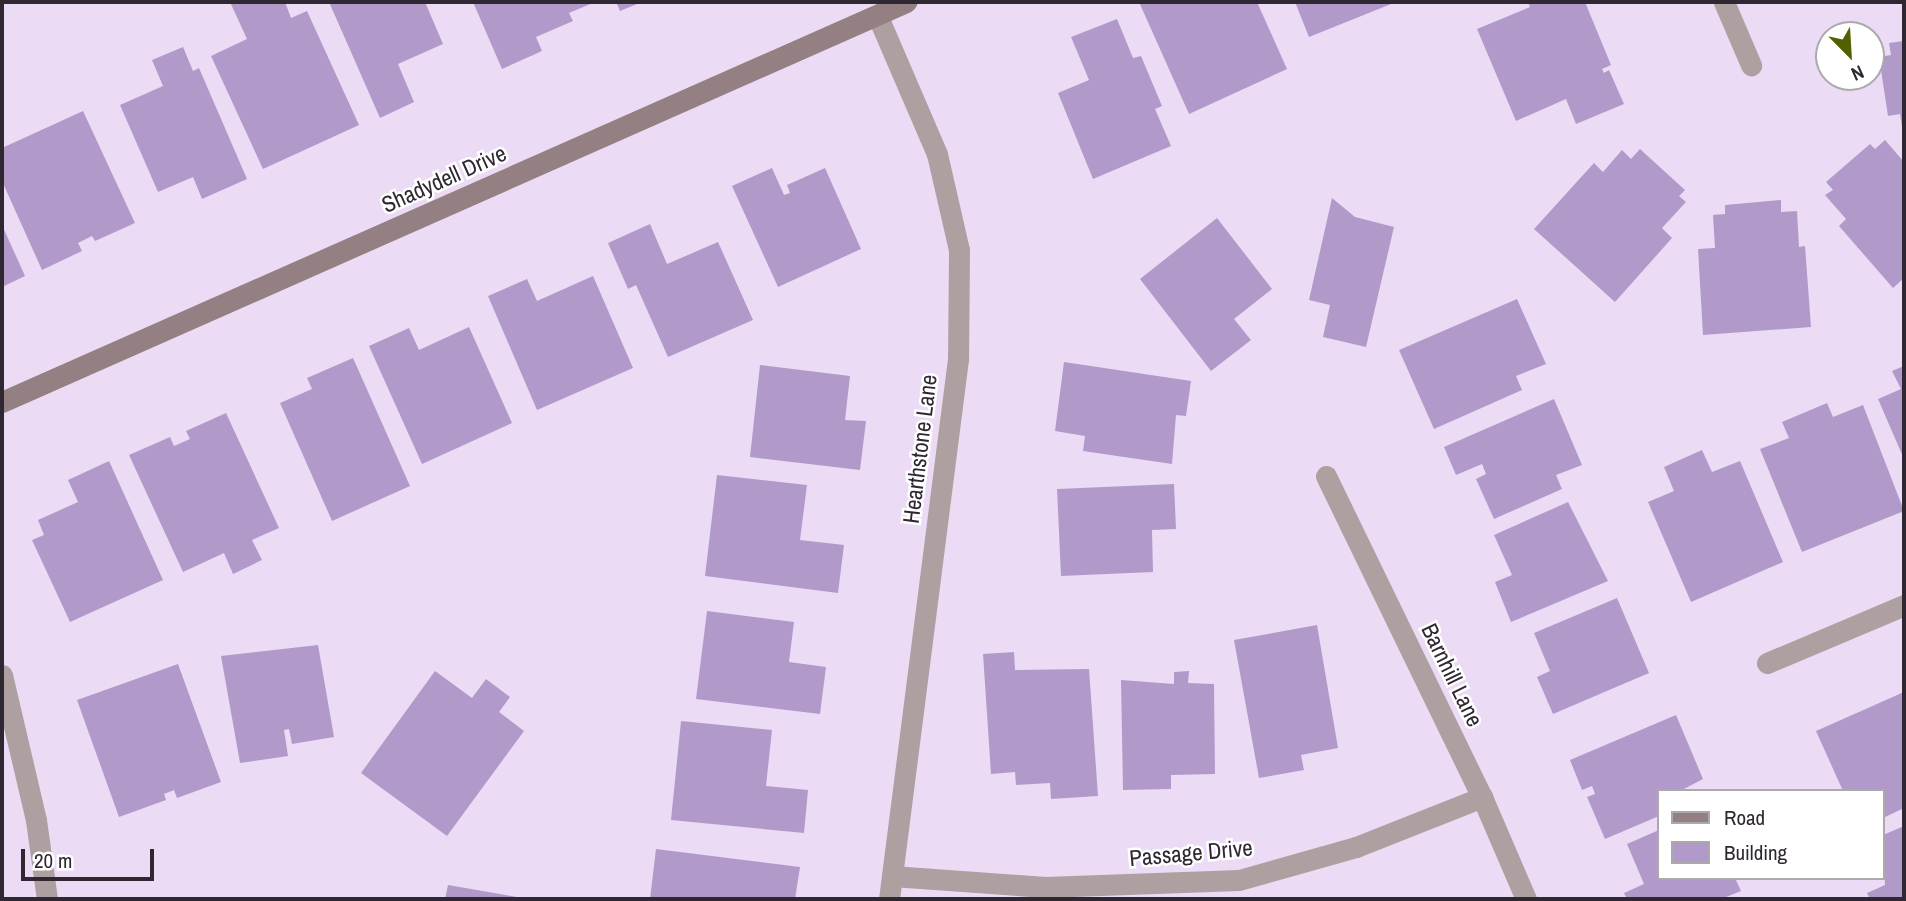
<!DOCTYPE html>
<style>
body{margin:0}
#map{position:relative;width:1906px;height:901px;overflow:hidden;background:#ecdbf4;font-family:"Archivo Narrow",sans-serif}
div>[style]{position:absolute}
.building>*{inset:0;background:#b19aca}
.street>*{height:21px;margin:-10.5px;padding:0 10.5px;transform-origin:10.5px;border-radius:10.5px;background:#ae9fa1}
.secondary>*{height:21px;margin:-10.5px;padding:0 10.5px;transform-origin:10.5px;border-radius:10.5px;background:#947f82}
span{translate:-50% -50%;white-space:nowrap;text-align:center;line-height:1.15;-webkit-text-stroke:5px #fff;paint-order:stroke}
.street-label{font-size:23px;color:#2f2832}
.frame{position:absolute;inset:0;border:4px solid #2f2832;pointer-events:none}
.legend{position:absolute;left:1657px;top:789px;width:228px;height:91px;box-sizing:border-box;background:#fff;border:2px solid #aca9ad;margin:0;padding:9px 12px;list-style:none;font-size:21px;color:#2f2832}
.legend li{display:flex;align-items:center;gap:14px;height:35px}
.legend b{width:35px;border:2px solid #aca9ad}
.north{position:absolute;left:1815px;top:21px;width:70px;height:70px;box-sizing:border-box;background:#fff;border:2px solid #aca9ad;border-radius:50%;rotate:156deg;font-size:19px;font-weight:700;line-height:28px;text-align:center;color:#2f2832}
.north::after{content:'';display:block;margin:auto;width:24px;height:32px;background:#546000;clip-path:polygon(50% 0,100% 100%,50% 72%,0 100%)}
.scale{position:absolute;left:21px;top:849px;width:133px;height:32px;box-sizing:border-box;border:4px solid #2f2832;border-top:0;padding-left:9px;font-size:21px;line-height:24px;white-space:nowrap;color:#2f2832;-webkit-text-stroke:5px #fff;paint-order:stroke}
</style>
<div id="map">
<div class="building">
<i style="clip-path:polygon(230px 2px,285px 2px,291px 18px,307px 11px,359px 125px,263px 169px,211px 56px,247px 39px)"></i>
<i style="clip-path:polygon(329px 2px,425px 2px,443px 44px,398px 64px,414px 102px,380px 118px)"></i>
<i style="clip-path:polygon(473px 2px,595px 2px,569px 13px,573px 21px,536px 37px,542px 51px,502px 69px)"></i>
<i style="clip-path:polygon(616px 2px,642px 2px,620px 11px)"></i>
<i style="clip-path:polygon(1139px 2px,1257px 2px,1287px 69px,1189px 114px)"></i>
<i style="clip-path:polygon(1295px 2px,1396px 2px,1309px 37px)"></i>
<i style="clip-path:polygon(1528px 2px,1585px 2px,1611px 65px,1602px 69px,1604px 73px,1609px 70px,1624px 104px,1576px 124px,1566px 99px,1516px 121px,1477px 29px,1530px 7px)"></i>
<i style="clip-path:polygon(1117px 19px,1133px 58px,1141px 56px,1162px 106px,1155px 109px,1171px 146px,1093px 179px,1058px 93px,1089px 80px,1071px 37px)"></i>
<i style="clip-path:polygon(1904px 41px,1904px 126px,1902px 126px,1900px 114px,1888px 116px,1879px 57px,1891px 55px,1889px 43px)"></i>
<i style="clip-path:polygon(183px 47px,193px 71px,199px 68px,247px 179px,202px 199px,193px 177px,158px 192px,120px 105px,163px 86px,152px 60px)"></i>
<i style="clip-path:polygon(83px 111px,135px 223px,95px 241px,92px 236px,78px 243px,82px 251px,42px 270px,2px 181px,2px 148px)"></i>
<i style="clip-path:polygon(1885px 140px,1904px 162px,1904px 278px,1893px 288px,1839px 226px,1846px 219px,1825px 195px,1833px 190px,1826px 182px,1870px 144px,1875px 149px)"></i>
<i style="clip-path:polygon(1640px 149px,1685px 190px,1679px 196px,1686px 202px,1662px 228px,1672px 238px,1615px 302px,1534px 229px,1594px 163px,1603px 172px,1622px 150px,1631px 159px)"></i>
<i style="clip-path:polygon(772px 168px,784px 195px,790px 193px,787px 185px,825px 168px,861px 249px,778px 287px,732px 186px)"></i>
<i style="clip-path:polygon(1332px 198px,1355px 217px,1394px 227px,1366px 347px,1323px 337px,1330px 305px,1309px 300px)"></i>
<i style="clip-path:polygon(1781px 200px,1781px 212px,1797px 211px,1799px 247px,1805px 246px,1811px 327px,1703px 335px,1698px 249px,1715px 248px,1713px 215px,1725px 214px,1725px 205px)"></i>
<i style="clip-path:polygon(1217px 218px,1272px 289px,1234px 319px,1251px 340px,1211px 371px,1140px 279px)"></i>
<i style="clip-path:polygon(650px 224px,667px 264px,718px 242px,753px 320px,668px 357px,636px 285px,628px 289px,608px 243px)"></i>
<i style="clip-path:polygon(2px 225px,25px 276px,2px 287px)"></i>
<i style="clip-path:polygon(593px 276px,633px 368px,537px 410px,488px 296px,527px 279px,537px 301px)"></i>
<i style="clip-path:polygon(1517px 299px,1546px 364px,1516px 376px,1522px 390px,1434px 429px,1399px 350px)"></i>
<i style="clip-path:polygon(469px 327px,512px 423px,422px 464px,369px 346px,409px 328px,419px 350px)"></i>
<i style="clip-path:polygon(353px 358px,410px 486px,332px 521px,280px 403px,312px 389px,307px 378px)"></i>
<i style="clip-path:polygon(1064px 362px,1191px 381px,1186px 416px,1176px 415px,1172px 464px,1083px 451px,1085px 436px,1055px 431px)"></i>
<i style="clip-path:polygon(760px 365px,850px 376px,845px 420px,866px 421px,860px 470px,750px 457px)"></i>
<i style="clip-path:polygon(1904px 366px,1904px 459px,1878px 399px,1901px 389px,1892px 371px)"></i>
<i style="clip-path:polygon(1554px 399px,1582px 465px,1556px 475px,1562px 489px,1494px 519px,1476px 479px,1486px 474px,1482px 464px,1456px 475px,1444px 447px)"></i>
<i style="clip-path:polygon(1827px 403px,1833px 417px,1863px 405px,1904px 511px,1802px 552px,1760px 449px,1789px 438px,1782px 422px)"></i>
<i style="clip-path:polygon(226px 413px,279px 528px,252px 540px,262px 560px,233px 574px,224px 553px,183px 572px,129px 455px,170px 437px,174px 446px,190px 439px,186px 431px)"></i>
<i style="clip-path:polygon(1702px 450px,1712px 472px,1740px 461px,1783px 562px,1691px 602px,1648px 502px,1674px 491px,1664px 467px)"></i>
<i style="clip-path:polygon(109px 461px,163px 580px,70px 622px,32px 540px,44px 535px,38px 520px,78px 502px,68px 480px)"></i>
<i style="clip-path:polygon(717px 475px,807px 485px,800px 540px,844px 545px,838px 593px,705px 576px)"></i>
<i style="clip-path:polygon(1174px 484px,1176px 529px,1152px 530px,1153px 572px,1061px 576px,1057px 489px)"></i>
<i style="clip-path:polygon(1568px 502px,1608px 581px,1511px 622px,1495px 582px,1512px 575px,1494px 535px)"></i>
<i style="clip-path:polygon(1617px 598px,1649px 673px,1553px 714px,1537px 677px,1550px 671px,1534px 633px)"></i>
<i style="clip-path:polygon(707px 611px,794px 622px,789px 662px,826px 667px,820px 714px,696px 699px)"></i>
<i style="clip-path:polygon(1317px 625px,1338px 748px,1301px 755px,1304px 770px,1259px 778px,1234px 640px)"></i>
<i style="clip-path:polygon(318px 645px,334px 737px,292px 744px,289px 729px,284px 730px,288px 756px,240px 763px,221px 656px)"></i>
<i style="clip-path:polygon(1014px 652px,1015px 670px,1089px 669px,1098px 796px,1051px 799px,1050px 783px,1016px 785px,1015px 772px,991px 774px,983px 654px)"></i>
<i style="clip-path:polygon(178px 664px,221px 782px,177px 798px,174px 790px,164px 794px,166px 800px,119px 817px,77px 700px)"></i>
<i style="clip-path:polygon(435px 671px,472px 698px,486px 679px,510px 697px,499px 712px,524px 731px,447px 836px,361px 773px)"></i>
<i style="clip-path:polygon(1189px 671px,1188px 683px,1214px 684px,1215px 774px,1171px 775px,1171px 789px,1123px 790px,1121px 680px,1174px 684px,1174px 672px)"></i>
<i style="clip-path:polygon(1904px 692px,1904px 808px,1883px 818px,1883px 791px,1843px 791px,1816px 731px)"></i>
<i style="clip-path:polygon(1676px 715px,1703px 779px,1680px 791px,1659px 791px,1659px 816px,1605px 839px,1587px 797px,1595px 794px,1592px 786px,1582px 790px,1570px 760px)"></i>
<i style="clip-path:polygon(681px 721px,772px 730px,766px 786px,808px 790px,804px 833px,671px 820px)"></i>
<i style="clip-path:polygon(1904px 826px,1904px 899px,1870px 899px,1867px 893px,1885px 885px,1883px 835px)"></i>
<i style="clip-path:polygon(1659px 830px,1659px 878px,1735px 878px,1741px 891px,1721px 899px,1627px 899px,1624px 893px,1644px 884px,1627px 844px)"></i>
<i style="clip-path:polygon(656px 849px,800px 867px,795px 899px,650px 899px)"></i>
<i style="clip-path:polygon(448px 885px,523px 898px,522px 899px,445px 899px)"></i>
</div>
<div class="street">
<i style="left:1724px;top:2px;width:69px;rotate:66.8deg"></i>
<i style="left:878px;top:17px;width:149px;rotate:66.7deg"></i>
<i style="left:937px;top:154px;width:98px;rotate:77.1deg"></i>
<i style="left:959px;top:250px;width:109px;rotate:90.5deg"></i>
<i style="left:958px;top:359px;width:544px;rotate:97.28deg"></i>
<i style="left:1326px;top:476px;width:357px;rotate:64.1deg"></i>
<i style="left:1482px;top:797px;width:111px;rotate:66.7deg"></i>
<i style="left:1767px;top:663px;width:149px;rotate:-22.9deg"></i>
<i style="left:2px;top:675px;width:149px;rotate:76.8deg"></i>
<i style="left:36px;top:820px;width:80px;rotate:82.1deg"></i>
<i style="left:892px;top:876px;width:153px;rotate:4.1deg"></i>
<i style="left:1045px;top:887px;width:194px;rotate:-2.1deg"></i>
<i style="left:1239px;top:880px;width:122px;rotate:-15.8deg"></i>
<i style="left:1356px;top:847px;width:136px;rotate:-21.6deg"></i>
</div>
<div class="secondary">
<i style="left:2px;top:402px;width:989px;rotate:-23.87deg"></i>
</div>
<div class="street-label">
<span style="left:444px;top:179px;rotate:-24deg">Shadydell Drive</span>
<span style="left:920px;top:449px;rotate:-83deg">Hearthstone Lane</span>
<span style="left:1452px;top:675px;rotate:64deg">Barnhill Lane</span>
<span style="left:1191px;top:853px;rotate:-5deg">Passage Drive</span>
</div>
<div class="frame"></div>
<ul class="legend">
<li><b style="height:9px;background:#947f82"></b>Road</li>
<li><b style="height:19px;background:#b19aca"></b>Building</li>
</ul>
<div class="north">N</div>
<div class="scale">20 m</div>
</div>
